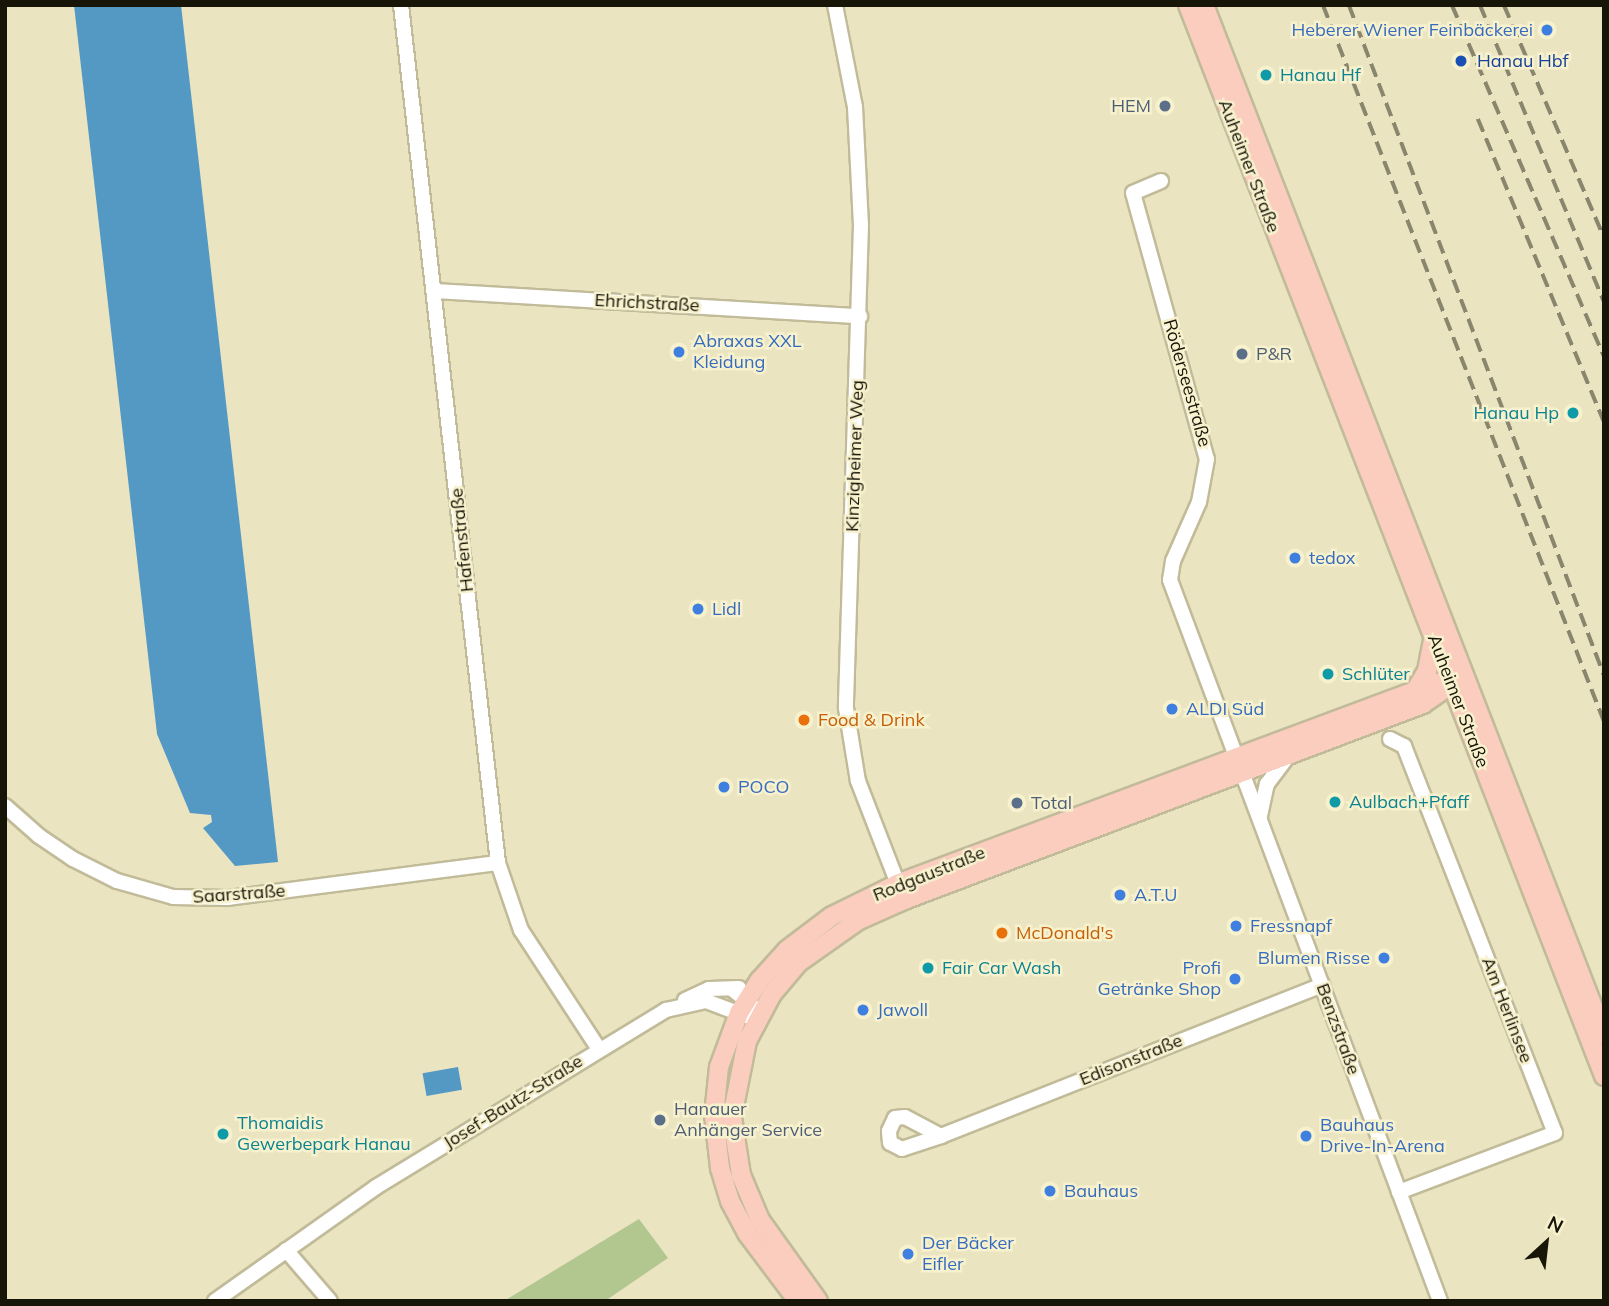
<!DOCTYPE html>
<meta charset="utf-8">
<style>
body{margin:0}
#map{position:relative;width:1609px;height:1306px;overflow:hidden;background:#eae4c1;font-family:Mulish,sans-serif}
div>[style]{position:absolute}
.green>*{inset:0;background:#b2c790}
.water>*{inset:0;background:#5499c4;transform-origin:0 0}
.roads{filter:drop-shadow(2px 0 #c1bb99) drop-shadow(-2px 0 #c1bb99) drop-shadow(0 2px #c1bb99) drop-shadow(0 -2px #c1bb99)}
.minor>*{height:14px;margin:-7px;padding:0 7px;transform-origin:7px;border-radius:7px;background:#fff}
.major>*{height:18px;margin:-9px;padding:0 9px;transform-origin:9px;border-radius:9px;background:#fbcdbf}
.rail>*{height:3.5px;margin-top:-1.75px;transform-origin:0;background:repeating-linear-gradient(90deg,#8a866d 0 14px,transparent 0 21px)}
.dots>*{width:19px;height:19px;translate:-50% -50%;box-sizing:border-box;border:4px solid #f7f1ce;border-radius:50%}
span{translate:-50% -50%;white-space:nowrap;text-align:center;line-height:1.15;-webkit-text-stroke:5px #f7f1ce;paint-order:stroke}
.shop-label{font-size:18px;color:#366cbe}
.right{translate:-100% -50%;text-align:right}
.left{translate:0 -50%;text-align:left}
.transit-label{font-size:18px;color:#164399}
.culture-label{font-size:18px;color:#0d838f}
.service-label{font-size:18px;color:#4e5e75}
.street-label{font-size:18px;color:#171408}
.food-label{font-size:18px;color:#c56008}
.frame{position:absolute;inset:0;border:7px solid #171408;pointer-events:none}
.north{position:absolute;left:1511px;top:1208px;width:70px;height:70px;-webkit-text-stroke:5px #f7f1ce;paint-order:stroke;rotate:27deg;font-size:19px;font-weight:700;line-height:28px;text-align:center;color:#171408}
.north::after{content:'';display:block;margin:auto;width:24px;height:32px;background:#171408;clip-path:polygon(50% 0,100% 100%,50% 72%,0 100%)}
</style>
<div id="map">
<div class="green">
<i style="clip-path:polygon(639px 1219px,668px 1258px,605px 1301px,504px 1301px)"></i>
</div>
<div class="water">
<i style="clip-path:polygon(74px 5px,181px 5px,278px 862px,235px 866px,203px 828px,212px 822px,211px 815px,190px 813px,157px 734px)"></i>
<i style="left:458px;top:1067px;width:23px;height:36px;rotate:80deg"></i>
</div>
<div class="roads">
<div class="minor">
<i style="left:401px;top:5px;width:863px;rotate:83.55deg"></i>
<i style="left:498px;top:863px;width:71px;rotate:71.1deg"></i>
<i style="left:521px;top:930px;width:142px;rotate:56.8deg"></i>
<i style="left:835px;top:5px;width:104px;rotate:78.9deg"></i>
<i style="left:855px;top:107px;width:118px;rotate:87.1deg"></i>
<i style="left:861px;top:225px;width:483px;rotate:91.8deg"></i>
<i style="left:846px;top:708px;width:74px;rotate:80.7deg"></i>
<i style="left:858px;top:781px;width:119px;rotate:68.8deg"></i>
<i style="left:1161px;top:181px;width:30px;rotate:157deg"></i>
<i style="left:1133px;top:193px;width:276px;rotate:74.5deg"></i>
<i style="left:1207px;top:459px;width:44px;rotate:100.5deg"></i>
<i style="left:1199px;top:502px;width:64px;rotate:113.8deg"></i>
<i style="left:1173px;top:561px;width:19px;rotate:99deg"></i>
<i style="left:1170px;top:580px;width:770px;rotate:69.47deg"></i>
<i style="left:434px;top:291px;width:427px;rotate:3.4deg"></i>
<i style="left:1390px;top:739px;width:16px;rotate:27deg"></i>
<i style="left:1404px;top:746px;width:415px;rotate:68.7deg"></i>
<i style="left:1555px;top:1133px;width:167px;rotate:159.3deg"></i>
<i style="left:5px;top:806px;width:45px;rotate:41.4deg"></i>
<i style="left:39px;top:836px;width:41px;rotate:34.1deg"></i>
<i style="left:73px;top:859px;width:49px;rotate:26.6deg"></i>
<i style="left:117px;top:881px;width:58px;rotate:15.9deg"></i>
<i style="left:173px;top:897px;width:55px;rotate:1deg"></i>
<i style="left:228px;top:898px;width:272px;rotate:-7.4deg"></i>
<i style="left:1260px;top:816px;width:33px;rotate:-78deg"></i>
<i style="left:1267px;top:784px;width:34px;rotate:-53deg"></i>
<i style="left:732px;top:989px;width:26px;rotate:39deg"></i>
<i style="left:685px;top:1000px;width:26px;rotate:-25deg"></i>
<i style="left:709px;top:989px;width:30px;rotate:-2deg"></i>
<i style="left:941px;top:1136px;width:41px;rotate:161.6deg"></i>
<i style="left:902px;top:1149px;width:13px;rotate:-153deg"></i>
<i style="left:890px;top:1143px;width:12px;rotate:-95deg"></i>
<i style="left:889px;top:1131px;width:14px;rotate:-65deg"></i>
<i style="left:895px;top:1118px;width:10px;rotate:-6deg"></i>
<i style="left:905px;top:1117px;width:41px;rotate:27.8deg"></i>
<i style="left:941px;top:1136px;width:410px;rotate:-21.6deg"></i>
<i style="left:286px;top:1250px;width:67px;rotate:49.2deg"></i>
<i style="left:215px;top:1301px;width:197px;rotate:-35.3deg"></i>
<i style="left:376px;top:1187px;width:340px;rotate:-31.4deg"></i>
<i style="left:666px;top:1010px;width:41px;rotate:-12.7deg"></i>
<i style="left:706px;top:1001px;width:43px;rotate:20.6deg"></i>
</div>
<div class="major">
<i style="left:1188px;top:5px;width:1149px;rotate:68.77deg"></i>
<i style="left:1204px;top:5px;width:1105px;rotate:68.78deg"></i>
<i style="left:1415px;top:691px;width:23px;rotate:-59deg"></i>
<i style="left:1427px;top:671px;width:32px;rotate:-79deg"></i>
<i style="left:798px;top:1301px;width:85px;rotate:-126.9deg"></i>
<i style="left:747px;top:1233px;width:36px;rotate:-118deg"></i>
<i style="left:730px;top:1201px;width:34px;rotate:-107deg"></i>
<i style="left:720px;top:1168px;width:53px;rotate:-96.5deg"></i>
<i style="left:714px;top:1115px;width:48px;rotate:-84.1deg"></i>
<i style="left:719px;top:1067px;width:58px;rotate:-69.7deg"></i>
<i style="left:739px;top:1013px;width:39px;rotate:-58deg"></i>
<i style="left:760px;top:980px;width:40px;rotate:-48deg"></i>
<i style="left:787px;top:950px;width:56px;rotate:-37.1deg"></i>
<i style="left:832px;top:916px;width:72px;rotate:-26.2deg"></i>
<i style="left:897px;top:884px;width:575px;rotate:-20.45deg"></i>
<i style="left:1436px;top:683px;width:15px"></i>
<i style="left:1451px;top:683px;width:21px;rotate:28deg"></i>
<i style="left:818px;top:1301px;width:100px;rotate:-125.6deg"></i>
<i style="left:760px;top:1220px;width:49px;rotate:-112.9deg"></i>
<i style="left:741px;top:1175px;width:59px;rotate:-98.8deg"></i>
<i style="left:732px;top:1117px;width:77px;rotate:-78.8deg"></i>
<i style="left:747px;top:1041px;width:53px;rotate:-62deg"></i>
<i style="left:772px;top:994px;width:40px;rotate:-50deg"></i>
<i style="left:798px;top:963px;width:75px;rotate:-35.2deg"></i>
<i style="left:859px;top:920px;width:49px;rotate:-24deg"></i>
<i style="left:904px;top:900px;width:555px;rotate:-20.69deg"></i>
<i style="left:1423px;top:704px;width:32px;rotate:-35deg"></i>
<i style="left:1449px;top:686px;width:26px;rotate:-72deg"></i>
</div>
</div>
<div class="rail">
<i style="left:1323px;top:5px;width:769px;rotate:68.57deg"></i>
<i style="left:1349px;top:5px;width:717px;rotate:69.16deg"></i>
<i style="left:1452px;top:5px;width:382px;rotate:66.6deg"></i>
<i style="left:1480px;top:5px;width:322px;rotate:67.3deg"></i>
<i style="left:1504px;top:5px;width:248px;rotate:66.7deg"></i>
<i style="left:1478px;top:119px;width:327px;rotate:67.4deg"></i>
</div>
<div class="dots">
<i style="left:1547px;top:30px;background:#3f7fe0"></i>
<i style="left:1461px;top:61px;background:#1a4fb4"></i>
<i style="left:1266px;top:75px;background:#0f9aa8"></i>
<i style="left:1165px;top:106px;background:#5c6f8a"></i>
<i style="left:679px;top:352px;background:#3f7fe0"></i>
<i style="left:1242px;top:354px;background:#5c6f8a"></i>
<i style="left:1573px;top:413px;background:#0f9aa8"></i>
<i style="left:1295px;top:558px;background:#3f7fe0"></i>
<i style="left:698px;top:609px;background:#3f7fe0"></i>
<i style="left:1328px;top:674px;background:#0f9aa8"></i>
<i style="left:1172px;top:709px;background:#3f7fe0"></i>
<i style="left:804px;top:720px;background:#e8710a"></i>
<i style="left:724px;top:787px;background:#3f7fe0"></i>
<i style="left:1335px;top:802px;background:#0f9aa8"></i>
<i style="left:1017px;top:803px;background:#5c6f8a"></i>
<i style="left:1120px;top:895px;background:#3f7fe0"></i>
<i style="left:1236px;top:926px;background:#3f7fe0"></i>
<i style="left:1002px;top:933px;background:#e8710a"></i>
<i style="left:1384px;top:958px;background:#3f7fe0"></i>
<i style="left:928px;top:968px;background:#0f9aa8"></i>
<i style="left:1235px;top:979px;background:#3f7fe0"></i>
<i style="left:863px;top:1010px;background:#3f7fe0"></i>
<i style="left:660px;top:1120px;background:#5c6f8a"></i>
<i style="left:223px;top:1134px;background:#0f9aa8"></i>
<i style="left:1306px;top:1136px;background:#3f7fe0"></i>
<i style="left:1050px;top:1191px;background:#3f7fe0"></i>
<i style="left:908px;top:1254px;background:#3f7fe0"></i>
</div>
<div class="shop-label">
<span class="right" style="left:1533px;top:30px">Heberer Wiener Feinbäckerei</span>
<span class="left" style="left:693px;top:352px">Abraxas XXL<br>Kleidung</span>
<span class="left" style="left:1309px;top:558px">tedox</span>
<span class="left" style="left:712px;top:609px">Lidl</span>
<span class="left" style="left:1186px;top:709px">ALDI Süd</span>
<span class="left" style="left:738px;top:787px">POCO</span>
<span class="left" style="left:1134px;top:895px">A.T.U</span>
<span class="left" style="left:1250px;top:926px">Fressnapf</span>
<span class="right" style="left:1370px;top:958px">Blumen Risse</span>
<span class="right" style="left:1221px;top:979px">Profi<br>Getränke Shop</span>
<span class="left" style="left:877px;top:1010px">Jawoll</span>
<span class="left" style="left:1320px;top:1136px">Bauhaus<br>Drive-In-Arena</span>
<span class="left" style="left:1064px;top:1191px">Bauhaus</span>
<span class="left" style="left:922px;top:1254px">Der Bäcker<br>Eifler</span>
</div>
<div class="transit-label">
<span class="left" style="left:1477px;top:61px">Hanau Hbf</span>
</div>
<div class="culture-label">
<span class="left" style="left:1280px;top:75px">Hanau Hf</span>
<span class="right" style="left:1559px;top:413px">Hanau Hp</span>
<span class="left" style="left:1342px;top:674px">Schlüter</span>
<span class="left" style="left:1349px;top:802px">Aulbach+Pfaff</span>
<span class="left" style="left:942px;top:968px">Fair Car Wash</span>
<span class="left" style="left:237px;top:1134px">Thomaidis<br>Gewerbepark Hanau</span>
</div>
<div class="service-label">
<span class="right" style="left:1151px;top:106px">HEM</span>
<span class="left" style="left:1256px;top:354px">P&amp;R</span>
<span class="left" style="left:1031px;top:803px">Total</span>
<span class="left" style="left:674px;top:1120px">Hanauer<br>Anhänger Service</span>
</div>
<div class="street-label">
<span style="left:1249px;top:166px;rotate:69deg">Auheimer Straße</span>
<span style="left:647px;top:303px;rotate:3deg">Ehrichstraße</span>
<span style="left:1187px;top:383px;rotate:74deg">Röderseestraße</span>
<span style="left:855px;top:456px;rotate:-88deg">Kinzigheimer Weg</span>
<span style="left:462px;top:540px;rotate:-96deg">Hafenstraße</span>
<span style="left:1458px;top:701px;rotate:69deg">Auheimer Straße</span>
<span style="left:929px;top:874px;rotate:-22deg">Rodgaustraße</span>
<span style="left:239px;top:894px;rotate:-4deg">Saarstraße</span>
<span style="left:1507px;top:1010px;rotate:69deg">Am Herlinsee</span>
<span style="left:1338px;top:1029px;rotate:70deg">Benzstraße</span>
<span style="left:1131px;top:1060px;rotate:-22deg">Edisonstraße</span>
<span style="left:513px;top:1102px;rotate:-32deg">Josef-Bautz-Straße</span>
</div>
<div class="food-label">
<span class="left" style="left:818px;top:720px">Food &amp; Drink</span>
<span class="left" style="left:1016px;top:933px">McDonald's</span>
</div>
<div class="frame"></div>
<div class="north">N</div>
</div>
